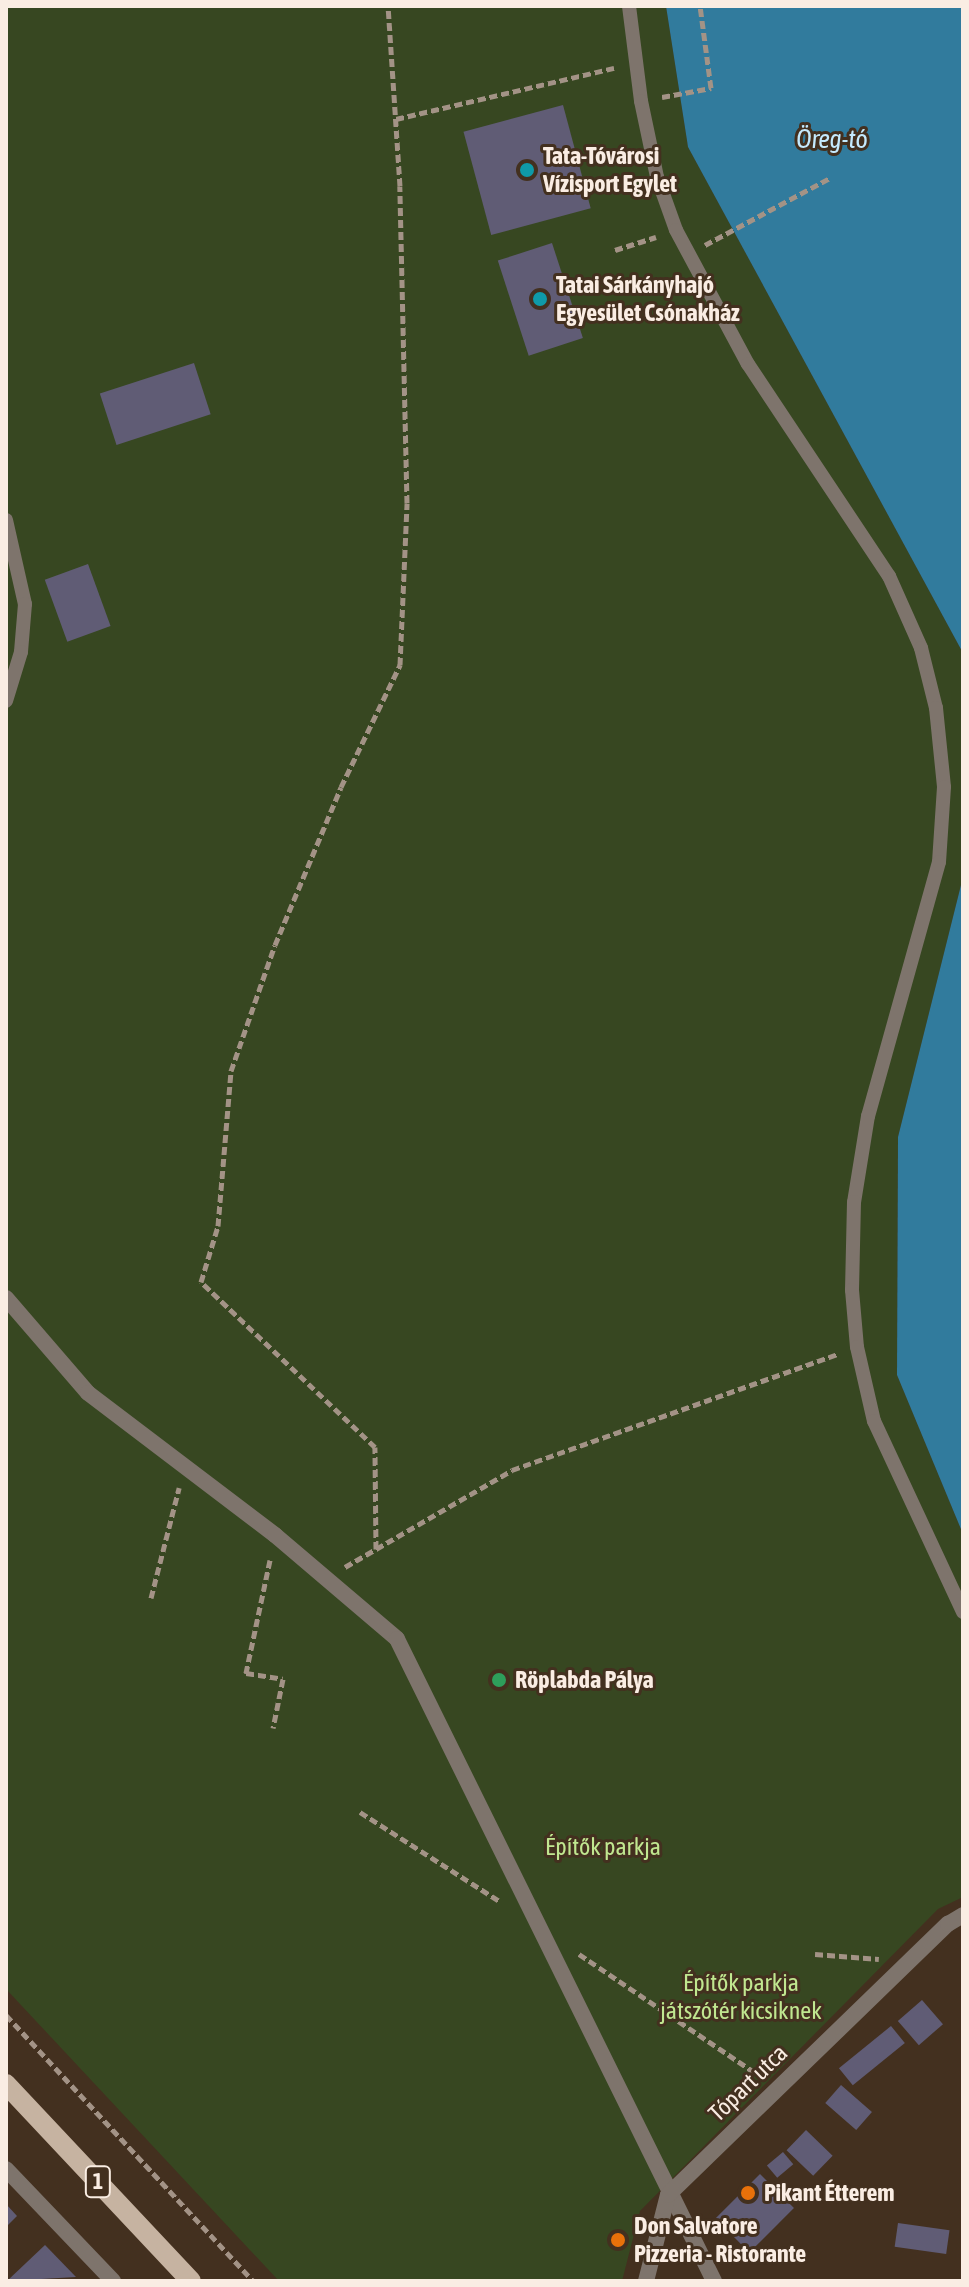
<!DOCTYPE html>
<meta charset="utf-8">
<style>
body{margin:0}
#map{position:relative;width:969px;height:2287px;overflow:hidden;background:#43301f;font-family:"Asap Condensed",sans-serif}
div>[style]{position:absolute}
.green>*{inset:0;background:#374721}
.water>*{inset:0;background:#317b9d}
.building>*{inset:0;background:#605c75;transform-origin:0 0}
.path>*{height:5px;margin-top:-2.5px;transform-origin:0;background:repeating-linear-gradient(90deg,#a39386 0 8px,transparent 0 12px)}
.service>*{height:14px;margin:-7px;padding:0 7px;transform-origin:7px;border-radius:7px;background:#7e746c}
.minor>*{height:16px;margin:-8px;padding:0 8px;transform-origin:8px;border-radius:8px;background:#7e746c}
.primary>*{height:20px;margin:-10px;padding:0 10px;transform-origin:10px;border-radius:10px;background:#c6b3a1}
.dots>*{width:22px;height:22px;translate:-50% -50%;box-sizing:border-box;border:4px solid #43301f;border-radius:50%}
span{translate:-50% -50%;white-space:nowrap;text-align:center;line-height:1.15;-webkit-text-stroke:6px #43301f;paint-order:stroke}
.shield-label span{padding:2px 6px;background:#43301f;border:2px solid;border-radius:6px;-webkit-text-stroke-width:0}
.shield-label{font-size:22px;color:#faede3;font-weight:700}
.poi-label{font-size:24px;color:#faede3;font-weight:700}
.left{translate:0 -50%;text-align:left}
.park-label{font-size:24px;color:#c0e790}
.street-label{font-size:24px;color:#faede3}
.water-label{font-size:26px;color:#c4eafe;font-style:italic}
.frame{position:absolute;inset:0;border:8px solid #faede3;pointer-events:none}
</style>
<div id="map">
<div class="green">
<i style="clip-path:polygon(6px 6px,666px 6px,688px 147px,963px 653px,963px 877px,898px 1137px,897px 1375px,963px 1534px,963px 1897px,938px 1909px,640px 2211px,622px 2281px,279px 2281px,6px 1989px)"></i>
</div>
<div class="water">
<i style="clip-path:polygon(666px 6px,963px 6px,963px 653px,688px 147px)"></i>
<i style="clip-path:polygon(963px 877px,963px 1534px,897px 1375px,898px 1137px)"></i>
</div>
<div class="building">
<i style="left:563px;top:105px;width:107px;height:103px;rotate:75deg"></i>
<i style="left:552px;top:243px;width:100px;height:57px;rotate:72deg"></i>
<i style="left:194px;top:363px;width:54px;height:99px;rotate:72deg"></i>
<i style="left:88px;top:564px;width:66px;height:46px;rotate:70deg"></i>
<i style="left:922px;top:2000px;width:32px;height:32px;rotate:49deg"></i>
<i style="left:891px;top:2026px;width:22px;height:67px;rotate:51deg"></i>
<i style="left:841px;top:2085px;width:41px;height:24px;rotate:41deg"></i>
<i style="left:806px;top:2130px;width:37px;height:28px;rotate:44deg"></i>
<i style="left:783px;top:2152px;width:16px;height:21px;rotate:50deg"></i>
<i style="left:760px;top:2174px;width:48px;height:63px;rotate:45deg"></i>
<i style="clip-path:polygon(6px 2204px,17px 2216px,6px 2227px)"></i>
<i style="left:898px;top:2223px;width:52px;height:24px;rotate:8deg"></i>
<i style="clip-path:polygon(45px 2245px,76px 2277px,7px 2281px)"></i>
</div>
<div class="path">
<i style="left:662px;top:97px;width:50px;rotate:-10.4deg"></i>
<i style="left:711px;top:88px;width:83px;rotate:-97.6deg"></i>
<i style="left:396px;top:119px;width:224px;rotate:-13.2deg"></i>
<i style="left:705px;top:245px;width:142px;rotate:-28.2deg"></i>
<i style="left:615px;top:250px;width:43px;rotate:-17.6deg"></i>
<i style="left:376px;top:1549px;width:102px;rotate:-90.6deg"></i>
<i style="left:375px;top:1447px;width:240px;rotate:-136.5deg"></i>
<i style="left:201px;top:1282px;width:59px;rotate:-73.1deg"></i>
<i style="left:218px;top:1226px;width:156px;rotate:-85.2deg"></i>
<i style="left:231px;top:1071px;width:133px;rotate:-70.8deg"></i>
<i style="left:275px;top:945px;width:171px;rotate:-67.3deg"></i>
<i style="left:341px;top:787px;width:136px;rotate:-64.2deg"></i>
<i style="left:400px;top:665px;width:162px;rotate:-87.5deg"></i>
<i style="left:407px;top:503px;width:317px;rotate:-91.3deg"></i>
<i style="left:400px;top:186px;width:180px;rotate:-93.8deg"></i>
<i style="left:270px;top:1560px;width:116px;rotate:102deg"></i>
<i style="left:246px;top:1673px;width:37px;rotate:9deg"></i>
<i style="left:283px;top:1679px;width:50px;rotate:101.5deg"></i>
<i style="left:345px;top:1567px;width:193px;rotate:-30.1deg"></i>
<i style="left:512px;top:1470px;width:345px;rotate:-19.6deg"></i>
<i style="left:151px;top:1598px;width:114px;rotate:-75.7deg"></i>
<i style="left:360px;top:1812px;width:167px;rotate:32.6deg"></i>
<i style="left:579px;top:1954px;width:218px;rotate:34deg"></i>
<i style="left:815px;top:1954px;width:64px;rotate:4.5deg"></i>
<i style="left:6px;top:2015px;width:363px;rotate:47.1deg"></i>
</div>
<div class="service">
<i style="left:629px;top:6px;width:96px;rotate:82.8deg"></i>
<i style="left:641px;top:101px;width:78px;rotate:78.1deg"></i>
<i style="left:657px;top:177px;width:56px;rotate:70.3deg"></i>
<i style="left:676px;top:230px;width:152px;rotate:61.8deg"></i>
<i style="left:748px;top:364px;width:255px;rotate:56.4deg"></i>
<i style="left:889px;top:576px;width:79px;rotate:66deg"></i>
<i style="left:921px;top:648px;width:62px;rotate:76deg"></i>
<i style="left:936px;top:708px;width:79px;rotate:84.2deg"></i>
<i style="left:944px;top:787px;width:75px;rotate:93.8deg"></i>
<i style="left:939px;top:862px;width:264px;rotate:105.6deg"></i>
<i style="left:868px;top:1116px;width:87px;rotate:99.2deg"></i>
<i style="left:854px;top:1202px;width:88px;rotate:91.3deg"></i>
<i style="left:852px;top:1290px;width:57px;rotate:85deg"></i>
<i style="left:857px;top:1347px;width:76px;rotate:77.1deg"></i>
<i style="left:874px;top:1421px;width:211px;rotate:65deg"></i>
<i style="left:6px;top:520px;width:86px;rotate:77.3deg"></i>
<i style="left:25px;top:604px;width:48px;rotate:94.8deg"></i>
<i style="left:21px;top:652px;width:51px;rotate:107deg"></i>
</div>
<div class="minor">
<i style="left:6px;top:1298px;width:125px;rotate:49.2deg"></i>
<i style="left:88px;top:1393px;width:235px;rotate:37.2deg"></i>
<i style="left:275px;top:1535px;width:160px;rotate:40.4deg"></i>
<i style="left:397px;top:1639px;width:716px;rotate:63.72deg"></i>
<i style="left:6px;top:2169px;width:155px;rotate:46.3deg"></i>
<i style="left:646px;top:2281px;width:89px;rotate:-75.7deg"></i>
<i style="left:668px;top:2195px;width:390px;rotate:-44.1deg"></i>
<i style="left:948px;top:1924px;width:17px;rotate:-31deg"></i>
</div>
<div class="primary">
<i style="left:6px;top:2084px;width:270px;rotate:46.8deg"></i>
</div>
<div class="dots">
<i style="left:527px;top:170px;background:#0f9aa8"></i>
<i style="left:540px;top:299px;background:#0f9aa8"></i>
<i style="left:499px;top:1680px;background:#2e9e5b"></i>
<i style="left:748px;top:2193px;background:#e8710a"></i>
<i style="left:618px;top:2240px;background:#e8710a"></i>
</div>
<div class="shield-label">
<span style="left:98px;top:2182px">1</span>
</div>
<div class="poi-label">
<span class="left" style="left:543px;top:170px">Tata-Tóvárosi<br>Vízisport Egylet</span>
<span class="left" style="left:556px;top:299px">Tatai Sárkányhajó<br>Egyesület Csónakház</span>
<span class="left" style="left:515px;top:1680px">Röplabda Pálya</span>
<span class="left" style="left:764px;top:2193px">Pikant Étterem</span>
<span class="left" style="left:634px;top:2240px">Don Salvatore<br>Pizzeria - Ristorante</span>
</div>
<div class="park-label">
<span style="left:603px;top:1847px">Építők parkja</span>
<span style="left:741px;top:1997px">Építők parkja<br>játszótér kicsiknek</span>
</div>
<div class="street-label">
<span style="left:748px;top:2083px;rotate:-44deg">Tópart utca</span>
</div>
<div class="water-label">
<span style="left:832px;top:140px">Öreg-tó</span>
</div>
<div class="frame"></div>
</div>
